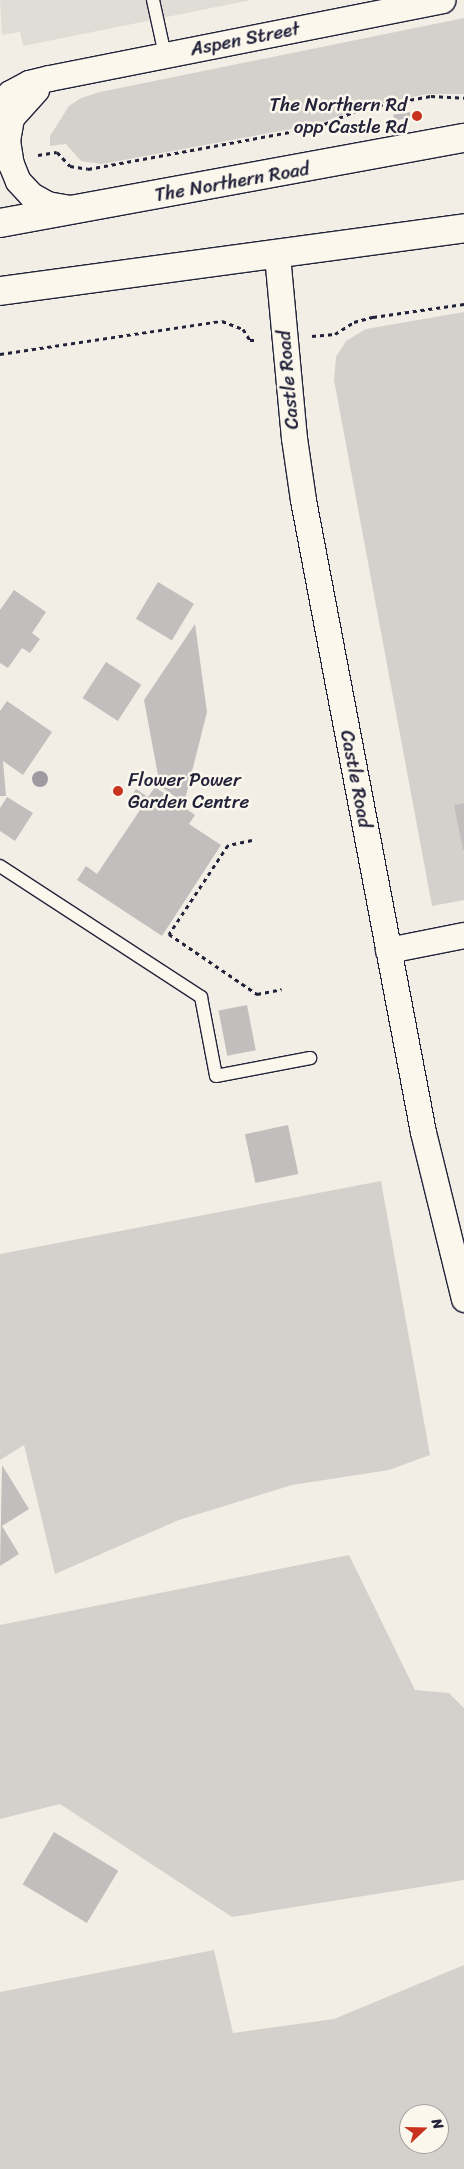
<!DOCTYPE html>
<style>
body{margin:0}
#map{position:relative;width:464px;height:2169px;overflow:hidden;background:#f2eee5;font-family:Sriracha,sans-serif}
div>[style]{position:absolute}
.built>*{inset:0;background:#e0dcd6}
.green>*{inset:0;background:#d4d1cc}
.building>*{inset:0;background:#c2bebe;transform-origin:0 0}
.path>*{height:3px;margin-top:-1.5px;transform-origin:0;background:repeating-linear-gradient(90deg,#22223b 0 4px,transparent 0 8px)}
.roads{filter:drop-shadow(1px 0 #22223b) drop-shadow(-1px 0 #22223b) drop-shadow(0 1px #22223b) drop-shadow(0 -1px #22223b)}
.service>*{height:12px;margin:-6px;padding:0 6px;transform-origin:6px;border-radius:6px;background:#fbf7ec}
.minor>*{height:25px;margin:-12.5px;padding:0 12.5px;transform-origin:12.5px;border-radius:12.5px;background:#fbf7ec}
.trunk>*{height:28px;margin:-14px;padding:0 14px;transform-origin:14px;border-radius:14px;background:#fbf7ec}
.trees>*{width:16px;height:16px;margin:-8px;border-radius:50%;background:#9d9b9f}
.dots>*{width:14px;height:14px;translate:-50% -50%;box-sizing:border-box;border:2px solid #fbf7ec;border-radius:50%}
span{translate:-50% -50%;white-space:nowrap;text-align:center;line-height:1.15;-webkit-text-stroke:5px #fbf7ec;paint-order:stroke}
.street-label{font-size:19px;color:#22223b}
.poi-label{font-size:19px;color:#22223b}
.right{translate:-100% -50%;text-align:right}
.left{translate:0 -50%;text-align:left}
.north{position:absolute;left:399px;top:2104px;width:50px;height:50px;box-sizing:border-box;background:#fbf7ec;border:1px solid #a4a2a5;border-radius:50%;rotate:69deg;font-size:14px;font-weight:700;line-height:20px;text-align:center;color:#22223b}
.north::after{content:'';display:block;margin:auto;width:18px;height:22px;background:#c8321e;clip-path:polygon(50% 0,100% 100%,50% 72%,0 100%)}
</style>
<div id="map">
<div class="built">
<i style="clip-path:polygon(0 0,251px 0,23px 46px,20px 32px,2px 35px)"></i>
</div>
<div class="green">
<i style="clip-path:polygon(464px 18px,464px 94px,427px 94px,360px 108px,318px 124px,102px 164px,81px 161px,66px 144px,50px 146px,50px 136px,69px 106px,81px 98px,100px 92px)"></i>
<i style="clip-path:polygon(464px 312px,464px 900px,432px 906px,334px 380px,336px 357px,346px 341px,366px 329px)"></i>
<i style="clip-path:polygon(381px 1181px,430px 1455px,389px 1470px,292px 1485px,179px 1520px,55px 1574px,24px 1445px,0 1460px,0 1254px)"></i>
<i style="clip-path:polygon(349px 1555px,415px 1690px,449px 1693px,464px 1708px,464px 1880px,232px 1917px,60px 1804px,0 1819px,0 1625px)"></i>
<i style="clip-path:polygon(evenodd,214px 1950px,233px 2033px,334px 2019px,464px 1965px,464px 2169px,0 2169px,0 1992px,214px 1950px,409px 2114px,439px 2114px,439px 2144px,409px 2144px,409px 2114px)"></i>
</div>
<div class="building">
<i style="left:410px;top:112px;width:6px;height:17px;rotate:81deg"></i>
<i style="left:158px;top:582px;width:42px;height:43px;rotate:31deg"></i>
<i style="clip-path:polygon(14px 590px,46px 612px,32px 633px,40px 639px,30px 653px,22px 648px,8px 668px,0 663px,0 610px)"></i>
<i style="clip-path:polygon(195px 624px,207px 712px,184px 803px,160px 786px,144px 700px)"></i>
<i style="left:106px;top:662px;width:42px;height:43px;rotate:33deg"></i>
<i style="clip-path:polygon(7px 701px,52px 732px,23px 775px,3px 761px,6px 796px,0 796px,0 711px)"></i>
<i style="clip-path:polygon(155px 787px,195px 815px,189px 824px,221px 845px,162px 936px,77px 880px,86px 866px,97px 874px,140px 810px,128px 801px,136px 789px,148px 797px)"></i>
<i style="clip-path:polygon(7px 797px,33px 813px,15px 841px,0 831px,0 808px)"></i>
<i style="clip-path:polygon(464px 803px,464px 850px,463px 850px,454px 805px)"></i>
<i style="left:247px;top:1005px;width:46px;height:29px;rotate:79deg"></i>
<i style="left:288px;top:1125px;width:50px;height:44px;rotate:78deg"></i>
<i style="clip-path:polygon(2px 1465px,29px 1509px,2px 1526px,19px 1554px,0 1566px)"></i>
<i style="left:54px;top:1832px;width:75px;height:61px;rotate:31deg"></i>
</div>
<div class="path">
<i style="left:38px;top:155px;width:19px;rotate:-9deg"></i>
<i style="left:57px;top:152px;width:19px;rotate:47deg"></i>
<i style="left:70px;top:166px;width:18px;rotate:9deg"></i>
<i style="left:88px;top:169px;width:233px;rotate:-10.4deg"></i>
<i style="left:317px;top:127px;width:50px;rotate:-22.4deg"></i>
<i style="left:363px;top:108px;width:69px;rotate:-10deg"></i>
<i style="left:431px;top:96px;width:33px;rotate:3deg"></i>
<i style="left:312px;top:336px;width:23px;rotate:-5deg"></i>
<i style="left:335px;top:334px;width:22px;rotate:-32deg"></i>
<i style="left:354px;top:322px;width:20px;rotate:-15deg"></i>
<i style="left:373px;top:317px;width:92px;rotate:-8.1deg"></i>
<i style="left:0;top:354px;width:224px;rotate:-8.5deg"></i>
<i style="left:222px;top:321px;width:22px;rotate:21deg"></i>
<i style="left:243px;top:329px;width:13px;rotate:58deg"></i>
<i style="left:250px;top:340px;width:6px"></i>
<i style="left:252px;top:840px;width:25px;rotate:168deg"></i>
<i style="left:228px;top:845px;width:107px;rotate:123.5deg"></i>
<i style="left:169px;top:934px;width:107px;rotate:34.3deg"></i>
<i style="left:257px;top:994px;width:25px;rotate:-11deg"></i>
</div>
<div class="roads">
<div class="service">
<i style="left:153px;top:0;width:56px;rotate:77.7deg"></i>
<i style="left:0;top:866px;width:240px;rotate:33.1deg"></i>
<i style="left:201px;top:997px;width:80px;rotate:79.2deg"></i>
<i style="left:216px;top:1076px;width:96px;rotate:-10.8deg"></i>
</div>
<div class="minor">
<i style="left:36px;top:90px;width:38px;rotate:132deg"></i>
<i style="left:11px;top:118px;width:22px;rotate:100deg"></i>
<i style="left:7px;top:140px;width:24px;rotate:81deg"></i>
<i style="left:11px;top:164px;width:18px;rotate:68deg"></i>
<i style="left:18px;top:181px;width:19px;rotate:47deg"></i>
<i style="left:31px;top:195px;width:18px;rotate:29deg"></i>
<i style="left:47px;top:204px;width:29px;rotate:10deg"></i>
<i style="left:0;top:103px;width:14px;rotate:-45deg"></i>
<i style="left:10px;top:93px;width:21px;rotate:-28deg"></i>
<i style="left:29px;top:83px;width:21px;rotate:-14deg"></i>
<i style="left:49px;top:78px;width:401px;rotate:-11.2deg"></i>
<i style="left:277px;top:255px;width:184px;rotate:84.7deg"></i>
<i style="left:294px;top:438px;width:63px;rotate:81.7deg"></i>
<i style="left:303px;top:500px;width:643px;rotate:79.25deg"></i>
<i style="left:423px;top:1132px;width:172px;rotate:76.2deg"></i>
<i style="left:388px;top:950px;width:77px;rotate:-11.2deg"></i>
</div>
<div class="trunk">
<i style="left:0;top:223px;width:472px;rotate:-10.4deg"></i>
<i style="left:0;top:291px;width:468px;rotate:-7.7deg"></i>
</div>
</div>
<div class="trees">
<i style="left:40px;top:779px"></i>
</div>
<div class="dots">
<i style="left:417px;top:116px;background:#c8321e"></i>
<i style="left:118px;top:791px;background:#c8321e"></i>
</div>
<div class="street-label">
<span style="left:245px;top:39px;rotate:-11deg">Aspen Street</span>
<span style="left:232px;top:182px;rotate:-10deg">The Northern Road</span>
<span style="left:288px;top:380px;rotate:-95deg">Castle Road</span>
<span style="left:356px;top:779px;rotate:79deg">Castle Road</span>
</div>
<div class="poi-label">
<span class="right" style="left:407px;top:116px">The Northern Rd<br>opp Castle Rd</span>
<span class="left" style="left:128px;top:791px">Flower Power<br>Garden Centre</span>
</div>
<div class="north">N</div>
</div>
